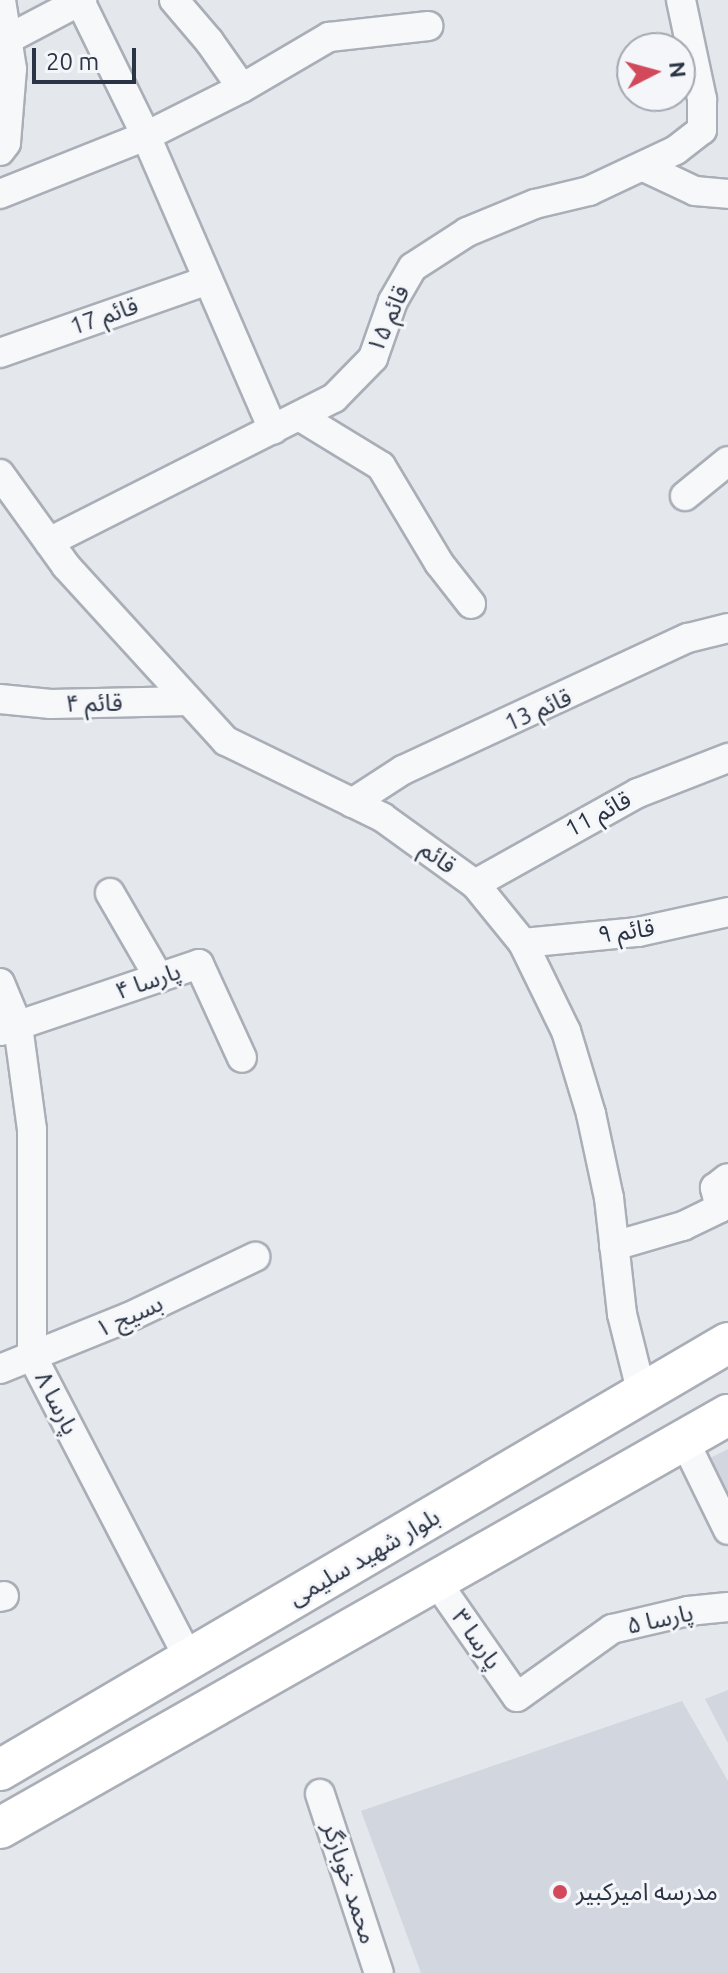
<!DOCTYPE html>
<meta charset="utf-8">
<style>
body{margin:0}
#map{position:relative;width:728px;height:1973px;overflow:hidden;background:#e4e7ec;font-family:Ubuntu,"Noto Sans Arabic",sans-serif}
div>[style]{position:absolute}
.built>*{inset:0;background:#d2d6de}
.roads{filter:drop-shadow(2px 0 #a9aeb7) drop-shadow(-2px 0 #a9aeb7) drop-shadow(0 2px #a9aeb7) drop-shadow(0 -2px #a9aeb7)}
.minor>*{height:28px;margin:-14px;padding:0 14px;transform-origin:14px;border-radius:14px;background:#f7f8fa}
.secondary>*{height:40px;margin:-20px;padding:0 20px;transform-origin:20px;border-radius:20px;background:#fff}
.dots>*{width:22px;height:22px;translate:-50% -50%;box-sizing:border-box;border:4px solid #f4f6f9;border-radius:50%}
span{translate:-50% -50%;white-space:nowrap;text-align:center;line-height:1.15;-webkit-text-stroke:6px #f4f6f9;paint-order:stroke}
.street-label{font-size:24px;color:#2b3445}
.poi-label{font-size:24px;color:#2b3445}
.left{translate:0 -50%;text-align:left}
.north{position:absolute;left:616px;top:32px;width:80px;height:80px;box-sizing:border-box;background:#f4f6f9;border:2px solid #a4a8b1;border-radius:50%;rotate:84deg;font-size:22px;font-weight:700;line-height:32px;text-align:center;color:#2b3445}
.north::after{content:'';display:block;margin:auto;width:28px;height:36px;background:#d1495b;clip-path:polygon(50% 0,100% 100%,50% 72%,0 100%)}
.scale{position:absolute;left:32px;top:48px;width:104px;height:36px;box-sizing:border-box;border:4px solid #2b3445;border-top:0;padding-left:10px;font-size:24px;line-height:28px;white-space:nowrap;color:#2b3445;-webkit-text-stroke:6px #f4f6f9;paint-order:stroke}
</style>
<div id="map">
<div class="built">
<i style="clip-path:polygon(728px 1449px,728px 1495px,708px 1459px)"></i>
<i style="clip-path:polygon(728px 1690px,728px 1743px,705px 1699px)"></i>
<i style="clip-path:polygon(682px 1701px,728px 1781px,728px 1973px,421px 1973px,361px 1811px)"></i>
</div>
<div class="roads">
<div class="minor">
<i style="left:174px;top:0;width:54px;rotate:49.5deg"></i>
<i style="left:209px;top:41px;width:57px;rotate:54.9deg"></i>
<i style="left:80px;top:1px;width:150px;rotate:63.9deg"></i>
<i style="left:146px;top:136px;width:320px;rotate:66.6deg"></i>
<i style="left:8px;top:39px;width:84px;rotate:-27.8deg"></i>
<i style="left:0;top:151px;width:10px;rotate:-53deg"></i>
<i style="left:6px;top:143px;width:74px;rotate:-85.4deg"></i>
<i style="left:12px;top:69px;width:70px;rotate:-99.1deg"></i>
<i style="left:644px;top:167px;width:56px;rotate:25.2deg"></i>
<i style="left:695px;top:191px;width:33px;rotate:5deg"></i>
<i style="left:0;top:194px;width:157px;rotate:-21.7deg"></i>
<i style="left:146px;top:136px;width:107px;rotate:-26.6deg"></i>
<i style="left:242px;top:88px;width:101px;rotate:-30.4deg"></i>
<i style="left:329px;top:37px;width:100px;rotate:-6.3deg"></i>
<i style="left:0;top:353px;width:220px;rotate:-19.3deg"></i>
<i style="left:299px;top:416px;width:96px;rotate:31.4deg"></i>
<i style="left:381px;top:466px;width:113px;rotate:59.1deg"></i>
<i style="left:439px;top:563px;width:52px;rotate:52deg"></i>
<i style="left:0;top:474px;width:113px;rotate:54.3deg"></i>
<i style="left:66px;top:566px;width:237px;rotate:47.6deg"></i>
<i style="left:226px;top:741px;width:174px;rotate:26deg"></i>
<i style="left:382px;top:817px;width:115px;rotate:35.8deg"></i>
<i style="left:475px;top:884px;width:76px;rotate:50.9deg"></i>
<i style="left:523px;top:943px;width:98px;rotate:64deg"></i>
<i style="left:566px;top:1031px;width:87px;rotate:73.2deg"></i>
<i style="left:591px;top:1114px;width:86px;rotate:77.9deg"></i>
<i style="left:609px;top:1198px;width:117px;rotate:83.6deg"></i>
<i style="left:622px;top:1314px;width:82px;rotate:76deg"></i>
<i style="left:685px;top:496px;width:55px;rotate:-39.1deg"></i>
<i style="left:49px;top:542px;width:319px;rotate:-26.8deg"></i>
<i style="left:334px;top:398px;width:56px;rotate:-45.7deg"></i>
<i style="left:373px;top:358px;width:60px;rotate:-70.7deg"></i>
<i style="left:393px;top:301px;width:39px;rotate:-60deg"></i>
<i style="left:413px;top:267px;width:64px;rotate:-32.9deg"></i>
<i style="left:467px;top:232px;width:74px;rotate:-22.4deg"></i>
<i style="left:535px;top:204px;width:56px;rotate:-13.5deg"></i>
<i style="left:589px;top:191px;width:96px;rotate:-25.2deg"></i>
<i style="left:676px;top:150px;width:33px;rotate:-38deg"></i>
<i style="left:702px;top:130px;width:31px;rotate:-90deg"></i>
<i style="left:702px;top:99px;width:101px;rotate:-102deg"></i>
<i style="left:0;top:699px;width:51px;rotate:5.6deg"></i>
<i style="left:51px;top:704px;width:138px;rotate:-1.2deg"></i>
<i style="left:352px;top:803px;width:61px;rotate:-32.9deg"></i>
<i style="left:403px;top:770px;width:314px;rotate:-24.9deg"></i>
<i style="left:688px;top:638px;width:41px;rotate:-14deg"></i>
<i style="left:475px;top:884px;width:187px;rotate:-29.2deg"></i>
<i style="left:638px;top:793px;width:97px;rotate:-21.3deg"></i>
<i style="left:110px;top:893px;width:98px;rotate:60deg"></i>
<i style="left:523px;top:943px;width:116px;rotate:-5.5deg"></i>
<i style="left:638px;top:932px;width:92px;rotate:-12.5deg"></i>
<i style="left:0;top:983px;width:47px;rotate:67.3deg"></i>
<i style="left:18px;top:1026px;width:105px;rotate:82.3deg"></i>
<i style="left:32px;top:1130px;width:226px;rotate:90deg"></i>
<i style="left:32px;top:1356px;width:341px;rotate:62.6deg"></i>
<i style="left:1px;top:1031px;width:209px;rotate:-18.7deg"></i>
<i style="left:199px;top:964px;width:103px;rotate:65.4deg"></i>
<i style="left:614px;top:1246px;width:72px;rotate:-16.2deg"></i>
<i style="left:683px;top:1226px;width:41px;rotate:-25.9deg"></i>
<i style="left:720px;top:1208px;width:21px;rotate:-104deg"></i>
<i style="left:715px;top:1188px;width:16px;rotate:-38deg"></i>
<i style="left:0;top:1369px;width:139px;rotate:-22deg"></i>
<i style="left:129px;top:1317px;width:140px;rotate:-25.5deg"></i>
<i style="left:684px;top:1440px;width:100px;rotate:63.9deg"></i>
<i style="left:436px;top:1581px;width:141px;rotate:55.1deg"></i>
<i style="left:517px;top:1697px;width:117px;rotate:-35.6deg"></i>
<i style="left:612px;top:1629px;width:78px;rotate:-13.3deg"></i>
<i style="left:688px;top:1611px;width:40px;rotate:-5.7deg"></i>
<i style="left:0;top:1597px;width:4px;rotate:-14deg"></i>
<i style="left:320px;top:1794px;width:188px;rotate:71.8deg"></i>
</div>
<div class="secondary">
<i style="left:0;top:1770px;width:844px;rotate:-30.39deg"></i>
<i style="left:0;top:1828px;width:837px;rotate:-29.57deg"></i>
</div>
</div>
<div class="dots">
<i style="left:560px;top:1892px;background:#d1495b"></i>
</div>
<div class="street-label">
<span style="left:104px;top:316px;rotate:-19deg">قائم 17</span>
<span style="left:388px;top:319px;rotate:-66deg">قائم ۱۵</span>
<span style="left:94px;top:703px;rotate:-1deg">قائم ۴</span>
<span style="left:538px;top:710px;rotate:-24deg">قائم 13</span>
<span style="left:598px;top:814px;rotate:-28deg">قائم 11</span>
<span style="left:438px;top:857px;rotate:36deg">قائم</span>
<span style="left:626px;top:931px;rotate:-8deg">قائم ۹</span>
<span style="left:148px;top:981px;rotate:-19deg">پارسا ۴</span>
<span style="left:129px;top:1316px;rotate:-24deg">بسیج ۱</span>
<span style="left:57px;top:1403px;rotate:63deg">پارسا ۸</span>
<span style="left:364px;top:1557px;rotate:-30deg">بلوار شهید سلیمی</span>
<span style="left:660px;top:1619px;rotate:-12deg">پارسا ۵</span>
<span style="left:477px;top:1639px;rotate:55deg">پارسا ۳</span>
<span style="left:350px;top:1883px;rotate:72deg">محمد خوبازگر</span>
</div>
<div class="poi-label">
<span class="left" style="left:576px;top:1892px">مدرسه امیرکبیر</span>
</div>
<div class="north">N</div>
<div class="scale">20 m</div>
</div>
